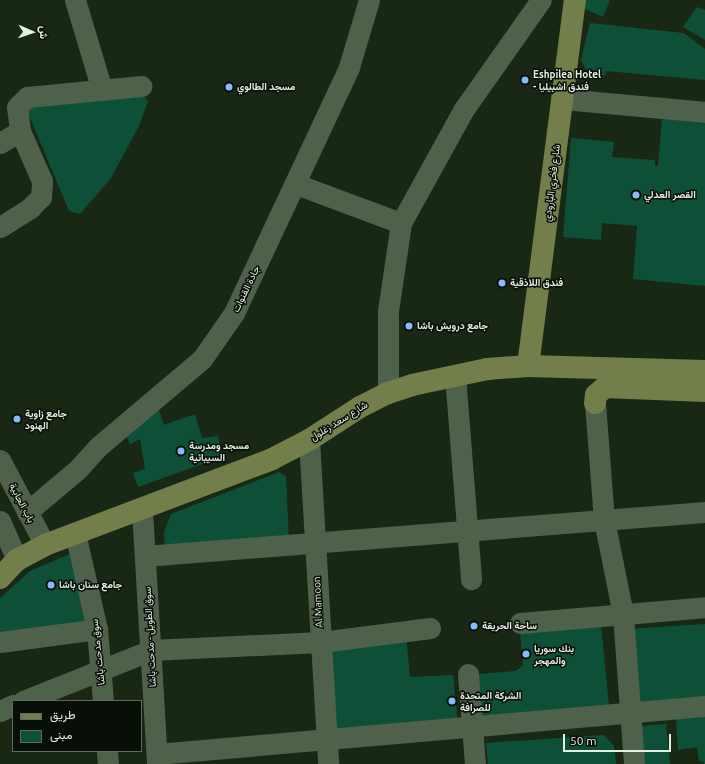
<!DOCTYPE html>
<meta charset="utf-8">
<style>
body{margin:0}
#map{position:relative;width:705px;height:764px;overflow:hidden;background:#192815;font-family:Ubuntu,Vazirmatn,sans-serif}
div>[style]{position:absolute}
.building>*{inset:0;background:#0e5037}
.minor>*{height:21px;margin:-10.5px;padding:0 10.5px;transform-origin:10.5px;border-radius:10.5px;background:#4f604b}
.major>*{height:22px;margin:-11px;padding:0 11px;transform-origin:11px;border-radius:11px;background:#727f4a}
.dots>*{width:11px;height:11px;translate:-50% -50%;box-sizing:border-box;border:2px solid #080f07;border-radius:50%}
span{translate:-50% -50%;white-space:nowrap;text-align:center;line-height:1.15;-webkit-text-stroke:3px #080f07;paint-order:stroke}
.poi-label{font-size:10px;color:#e5eee2;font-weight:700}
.left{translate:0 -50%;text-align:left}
.street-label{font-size:10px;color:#e5eee2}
.legend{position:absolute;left:12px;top:700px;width:130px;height:52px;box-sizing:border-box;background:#080f07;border:1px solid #60685f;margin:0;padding:5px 7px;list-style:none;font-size:12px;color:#e5eee2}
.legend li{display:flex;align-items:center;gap:8px;height:20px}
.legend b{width:20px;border:1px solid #60685f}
.north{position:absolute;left:12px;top:12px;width:40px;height:40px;-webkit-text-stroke:3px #080f07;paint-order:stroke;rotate:92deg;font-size:11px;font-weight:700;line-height:16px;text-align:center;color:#e5eee2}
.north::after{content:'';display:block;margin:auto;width:14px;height:18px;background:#e5eee2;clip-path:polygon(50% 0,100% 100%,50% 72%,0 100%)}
.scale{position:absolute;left:563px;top:734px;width:108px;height:18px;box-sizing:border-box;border:2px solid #e5eee2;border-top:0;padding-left:5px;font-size:12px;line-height:14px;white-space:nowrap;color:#e5eee2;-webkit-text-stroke:3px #080f07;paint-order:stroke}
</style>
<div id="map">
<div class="building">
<i style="clip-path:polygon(584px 0,610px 0,603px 17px,583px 8px)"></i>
<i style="clip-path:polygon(697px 7px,705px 10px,705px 40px,683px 27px)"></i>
<i style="clip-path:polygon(590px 23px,684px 33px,705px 49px,705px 80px,606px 71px,605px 76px,586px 70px,581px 60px)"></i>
<i style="clip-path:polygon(137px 89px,148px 101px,139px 126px,111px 178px,80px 214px,69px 211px,23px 101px)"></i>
<i style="clip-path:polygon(662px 119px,705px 123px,705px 286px,633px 279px,637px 226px,602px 223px,601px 240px,563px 237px,571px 138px,614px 142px,612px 157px,655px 160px,655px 166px,658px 166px)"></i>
<i style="clip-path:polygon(157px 405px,164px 425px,195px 414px,202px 438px,218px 436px,222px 457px,138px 487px,133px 473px,145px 469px,140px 439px,130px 444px,125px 434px)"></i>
<i style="clip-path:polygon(279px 472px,286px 476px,289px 541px,165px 552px,164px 532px,171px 514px)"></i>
<i style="clip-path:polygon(79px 550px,97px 629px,0 642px,0 598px,30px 571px)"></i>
<i style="clip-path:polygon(601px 624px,609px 706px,480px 722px,477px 674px,516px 671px,523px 665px,520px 632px)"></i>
<i style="clip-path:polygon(705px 624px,705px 703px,641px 711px,627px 629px)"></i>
<i style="clip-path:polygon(406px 636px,410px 677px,453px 675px,458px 725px,328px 736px,323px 645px)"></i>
<i style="clip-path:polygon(705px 717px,705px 764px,704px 764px,703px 761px,699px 761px,697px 747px,678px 750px,676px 719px)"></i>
<i style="clip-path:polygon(666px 724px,670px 764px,639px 764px,640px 726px)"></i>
<i style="clip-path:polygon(604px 735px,614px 746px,616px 764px,488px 764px,486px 743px)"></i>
</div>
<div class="minor">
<i style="left:75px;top:0;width:94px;rotate:73.3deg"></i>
<i style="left:563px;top:99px;width:143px;rotate:5.2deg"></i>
<i style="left:0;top:143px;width:23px;rotate:-31deg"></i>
<i style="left:296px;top:184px;width:112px;rotate:20.4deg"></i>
<i style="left:0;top:227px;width:36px;rotate:-32deg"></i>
<i style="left:30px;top:208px;width:16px;rotate:-45deg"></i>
<i style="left:41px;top:197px;width:16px;rotate:-86deg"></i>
<i style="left:42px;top:181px;width:55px;rotate:-113.7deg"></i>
<i style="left:20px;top:131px;width:24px;rotate:-97deg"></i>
<i style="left:17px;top:107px;width:14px;rotate:-45deg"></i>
<i style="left:27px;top:97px;width:115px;rotate:-5.5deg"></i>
<i style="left:455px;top:375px;width:205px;rotate:85.5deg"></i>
<i style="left:388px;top:393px;width:82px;rotate:-90deg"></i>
<i style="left:388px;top:311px;width:89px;rotate:-81.6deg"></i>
<i style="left:401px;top:223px;width:130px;rotate:-61.1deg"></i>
<i style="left:464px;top:109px;width:133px;rotate:-54.8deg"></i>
<i style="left:595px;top:403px;width:117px;rotate:85.6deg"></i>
<i style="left:604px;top:520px;width:96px;rotate:78.6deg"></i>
<i style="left:623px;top:614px;width:150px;rotate:85.8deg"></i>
<i style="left:309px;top:440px;width:325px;rotate:86.6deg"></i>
<i style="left:0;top:460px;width:96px;rotate:62.1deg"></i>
<i style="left:142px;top:510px;width:254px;rotate:86.6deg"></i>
<i style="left:27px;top:512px;width:67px;rotate:-40.1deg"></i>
<i style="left:78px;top:469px;width:31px;rotate:-48deg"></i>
<i style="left:99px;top:446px;width:135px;rotate:-40.2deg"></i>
<i style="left:202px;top:359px;width:56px;rotate:-55.2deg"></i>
<i style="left:234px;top:313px;width:272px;rotate:-64.9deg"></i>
<i style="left:349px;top:67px;width:70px;rotate:-73.4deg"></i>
<i style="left:0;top:521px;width:43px;rotate:66.4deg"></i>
<i style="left:75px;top:533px;width:98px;rotate:77.1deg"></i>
<i style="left:97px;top:629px;width:72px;rotate:85.2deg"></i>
<i style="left:145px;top:556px;width:562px;rotate:-4.49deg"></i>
<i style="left:520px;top:623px;width:186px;rotate:-4.9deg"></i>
<i style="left:0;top:642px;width:98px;rotate:-7.6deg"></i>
<i style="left:468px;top:674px;width:90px;rotate:85.6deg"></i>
<i style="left:23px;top:701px;width:138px;rotate:-21.7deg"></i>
<i style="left:151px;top:650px;width:170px;rotate:-2.7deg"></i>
<i style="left:321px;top:642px;width:110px;rotate:-7.3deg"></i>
<i style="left:0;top:711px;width:14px;rotate:-25deg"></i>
<i style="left:107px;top:751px;width:13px;rotate:86deg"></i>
<i style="left:157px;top:754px;width:550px;rotate:-5.01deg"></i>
</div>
<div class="major">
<i style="left:528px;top:366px;width:369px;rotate:-82.7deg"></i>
<i style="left:595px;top:403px;width:8px;rotate:-83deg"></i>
<i style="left:596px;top:395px;width:12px;rotate:-42deg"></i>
<i style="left:605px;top:387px;width:100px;rotate:2.3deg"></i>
<i style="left:0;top:578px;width:25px;rotate:-47deg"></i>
<i style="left:17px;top:560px;width:32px;rotate:-28deg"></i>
<i style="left:45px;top:545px;width:243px;rotate:-20.7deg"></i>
<i style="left:272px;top:459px;width:42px;rotate:-27.2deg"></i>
<i style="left:309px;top:440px;width:61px;rotate:-32.9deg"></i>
<i style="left:360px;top:407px;width:31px;rotate:-27deg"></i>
<i style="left:388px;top:393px;width:25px;rotate:-18deg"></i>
<i style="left:412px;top:385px;width:77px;rotate:-12deg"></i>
<i style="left:487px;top:369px;width:41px;rotate:-4.2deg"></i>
<i style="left:528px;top:366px;width:177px;rotate:1.6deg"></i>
</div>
<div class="dots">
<i style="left:525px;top:80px;background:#86bbfb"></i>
<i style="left:229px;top:87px;background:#86bbfb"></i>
<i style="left:636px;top:195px;background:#86bbfb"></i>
<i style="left:502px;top:283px;background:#86bbfb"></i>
<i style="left:409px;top:326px;background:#86bbfb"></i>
<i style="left:17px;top:419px;background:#86bbfb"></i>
<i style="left:181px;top:451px;background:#86bbfb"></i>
<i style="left:51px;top:585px;background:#86bbfb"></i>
<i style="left:474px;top:626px;background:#86bbfb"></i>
<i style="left:526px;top:654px;background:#86bbfb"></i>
<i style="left:452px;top:701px;background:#86bbfb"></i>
</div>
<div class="poi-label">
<span class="left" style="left:533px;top:80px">Eshpilea Hotel<br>- فندق اشبيليا</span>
<span class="left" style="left:237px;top:87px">مسجد الطالوي</span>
<span class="left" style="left:644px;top:195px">القصر العدلي</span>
<span class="left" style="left:510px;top:283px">فندق اللاذقية</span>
<span class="left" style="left:417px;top:326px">جامع درويش باشا</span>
<span class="left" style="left:25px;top:419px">جامع زاوية<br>الهنود</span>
<span class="left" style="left:189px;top:451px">مسجد ومدرسة<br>السيبائية</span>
<span class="left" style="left:59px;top:585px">جامع سنان باشا</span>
<span class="left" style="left:482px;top:626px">ساحة الحريقة</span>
<span class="left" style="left:534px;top:654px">بنك سوريا<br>والمهجر</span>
<span class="left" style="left:460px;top:701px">الشركة المتحدة<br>للصرافة</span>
</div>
<div class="street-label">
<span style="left:552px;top:183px;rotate:-83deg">شارع فخري البارودي</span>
<span style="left:246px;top:289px;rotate:-64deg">جادة القنوات</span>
<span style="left:339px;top:421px;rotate:-32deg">شارع سعد زغلول</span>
<span style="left:22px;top:503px;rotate:62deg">باب الجابية</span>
<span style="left:318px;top:602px;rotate:-93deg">Al Mamoon</span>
<span style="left:150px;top:637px;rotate:-93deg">سوق الطويل - مدحت باشا</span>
<span style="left:98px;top:652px;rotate:-96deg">سوق مدحت باشا</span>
</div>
<ul class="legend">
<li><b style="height:5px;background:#727f4a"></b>طريق</li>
<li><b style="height:11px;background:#0e5037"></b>مبنى</li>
</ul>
<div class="north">ش</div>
<div class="scale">50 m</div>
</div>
